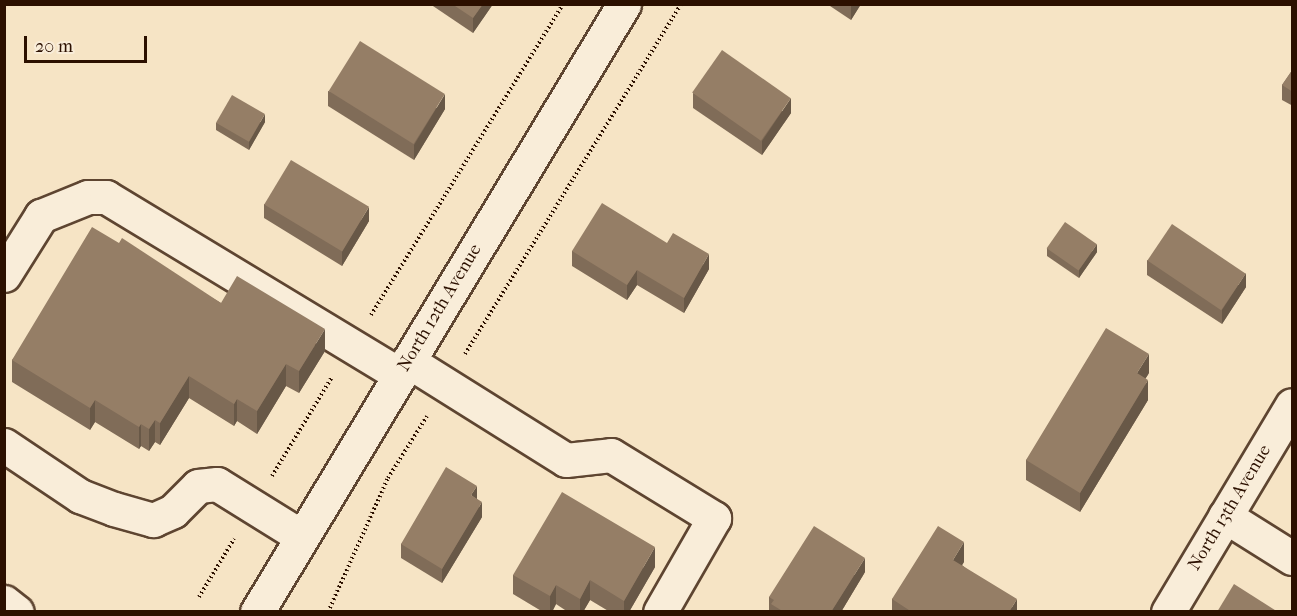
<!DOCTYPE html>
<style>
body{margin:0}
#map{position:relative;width:1297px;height:616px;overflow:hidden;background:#f6e4c5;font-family:"IM FELL French Canon",serif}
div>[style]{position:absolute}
.path>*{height:4px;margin-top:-2px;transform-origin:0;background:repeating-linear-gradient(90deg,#2c1000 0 1.5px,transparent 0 4.5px)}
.roads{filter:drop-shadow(2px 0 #5e4531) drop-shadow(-2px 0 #5e4531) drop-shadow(0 2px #5e4531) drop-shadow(0 -2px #5e4531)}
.minor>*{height:33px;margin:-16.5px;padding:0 16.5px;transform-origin:16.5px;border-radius:16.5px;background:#f9edd9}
.wall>*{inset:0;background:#806c58}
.shaded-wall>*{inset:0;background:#685847}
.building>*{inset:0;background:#957e66;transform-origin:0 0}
span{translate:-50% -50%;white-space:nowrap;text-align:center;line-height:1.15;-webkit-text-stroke:4.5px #f9edd9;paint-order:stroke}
.street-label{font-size:18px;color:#2c1000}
.frame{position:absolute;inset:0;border:6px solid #2c1000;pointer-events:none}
.scale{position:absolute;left:24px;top:36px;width:123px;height:27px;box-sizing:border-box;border:3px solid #2c1000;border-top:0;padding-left:8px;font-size:18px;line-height:21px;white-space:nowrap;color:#2c1000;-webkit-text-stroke:4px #f9edd9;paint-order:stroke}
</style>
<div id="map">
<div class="path">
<i style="left:371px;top:315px;width:365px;rotate:-58.3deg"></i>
<i style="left:465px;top:354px;width:411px;rotate:-58.3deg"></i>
<i style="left:272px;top:476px;width:116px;rotate:-58.8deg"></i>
<i style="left:199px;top:597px;width:68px;rotate:-58.9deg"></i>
<i style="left:328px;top:612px;width:147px;rotate:-65.9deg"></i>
<i style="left:388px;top:478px;width:73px;rotate:-57.8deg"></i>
</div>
<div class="roads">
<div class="minor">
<i style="left:4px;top:275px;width:70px;rotate:-57.9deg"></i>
<i style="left:41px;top:216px;width:51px;rotate:-22deg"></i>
<i style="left:88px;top:197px;width:18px"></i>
<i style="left:106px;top:197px;width:344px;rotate:31.2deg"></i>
<i style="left:408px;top:361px;width:186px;rotate:32.1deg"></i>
<i style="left:566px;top:460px;width:45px;rotate:-6.3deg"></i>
<i style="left:611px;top:455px;width:121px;rotate:31.5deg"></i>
<i style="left:714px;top:518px;width:108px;rotate:119.9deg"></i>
<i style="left:4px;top:445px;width:92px;rotate:33.9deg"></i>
<i style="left:80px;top:496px;width:36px;rotate:21deg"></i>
<i style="left:114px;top:509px;width:41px;rotate:15.8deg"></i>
<i style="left:153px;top:520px;width:22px;rotate:-24deg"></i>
<i style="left:173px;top:511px;width:35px;rotate:-45deg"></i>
<i style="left:198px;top:486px;width:19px;rotate:-6deg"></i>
<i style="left:217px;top:484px;width:100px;rotate:31.9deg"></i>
<i style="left:1225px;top:516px;width:79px;rotate:32.1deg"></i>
<i style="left:4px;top:602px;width:16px;rotate:38deg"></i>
<i style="left:257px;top:612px;width:710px;rotate:-58.88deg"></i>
<i style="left:1168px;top:612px;width:241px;rotate:-59.1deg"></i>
</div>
</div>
<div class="wall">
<i style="clip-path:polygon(430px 4px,493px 4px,473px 33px)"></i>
<i style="clip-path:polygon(827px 4px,861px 4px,851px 20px)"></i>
<i style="clip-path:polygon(1293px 69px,1293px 106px,1282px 100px,1282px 85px)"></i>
<i style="clip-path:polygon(328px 91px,445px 109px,414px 160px,328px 106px)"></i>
<i style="clip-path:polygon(693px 93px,791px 113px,762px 155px,693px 108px)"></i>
<i style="clip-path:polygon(265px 122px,249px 150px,216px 130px,216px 123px)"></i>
<i style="clip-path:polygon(264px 204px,369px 221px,342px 266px,264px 218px)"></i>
<i style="clip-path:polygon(119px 243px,221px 303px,325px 351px,299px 393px,286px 386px,257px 434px,237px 421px,234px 426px,189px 398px,160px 445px,155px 442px,149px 451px,141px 446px,139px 449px,95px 422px,90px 430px,12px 382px,12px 360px)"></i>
<i style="clip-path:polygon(667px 243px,709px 269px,684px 313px,637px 285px,627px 300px,572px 266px,572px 251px)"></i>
<i style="clip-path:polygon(1047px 248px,1097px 252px,1079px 278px,1047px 256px)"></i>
<i style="clip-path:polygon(1147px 260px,1246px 287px,1222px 324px,1147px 275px)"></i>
<i style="clip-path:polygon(1149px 373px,1145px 379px,1148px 400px,1080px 512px,1026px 480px,1026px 460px)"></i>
<i style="clip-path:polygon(477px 499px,482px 517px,442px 583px,401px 558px,401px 544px)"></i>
<i style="clip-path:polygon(964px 562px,962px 565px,1017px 612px,892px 612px,892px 599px)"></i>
<i style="clip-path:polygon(655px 567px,629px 612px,610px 612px,590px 600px,583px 612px,568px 612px,556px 604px,552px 612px,543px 612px,513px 594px,513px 575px)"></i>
<i style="clip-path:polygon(865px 572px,841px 612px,769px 611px,769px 597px)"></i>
</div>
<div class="shaded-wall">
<i style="clip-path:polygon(483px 4px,493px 4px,473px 33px,473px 18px)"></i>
<i style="clip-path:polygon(852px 4px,861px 4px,851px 20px,851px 6px)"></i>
<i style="clip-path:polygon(445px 94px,445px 109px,414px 160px,414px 145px)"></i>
<i style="clip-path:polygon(791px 98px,791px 113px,762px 155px,762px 141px)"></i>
<i style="clip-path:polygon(265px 114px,265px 122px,249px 150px,249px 142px)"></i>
<i style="clip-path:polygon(369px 207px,369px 221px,342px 266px,342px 251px)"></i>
<i style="clip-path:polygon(1097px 244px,1097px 252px,1079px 278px,1079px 270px)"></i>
<i style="clip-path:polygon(709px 254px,709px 269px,684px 313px,684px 298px)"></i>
<i style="clip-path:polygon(637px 270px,637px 285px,627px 300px,627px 285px)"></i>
<i style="clip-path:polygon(1246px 273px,1246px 287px,1222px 324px,1222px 310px)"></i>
<i style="clip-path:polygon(325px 329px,325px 351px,299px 393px,299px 371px)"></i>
<i style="clip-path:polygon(1149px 354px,1149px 373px,1137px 392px,1137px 373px)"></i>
<i style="clip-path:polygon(286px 364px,286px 386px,257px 434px,257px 411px)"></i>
<i style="clip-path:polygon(189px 376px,189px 398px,160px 445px,160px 423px)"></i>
<i style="clip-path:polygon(1148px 380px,1148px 400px,1080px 512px,1080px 493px)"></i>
<i style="clip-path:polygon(237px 399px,237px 421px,234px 426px,234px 404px)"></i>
<i style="clip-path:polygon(95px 400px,95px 422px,90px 430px,90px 408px)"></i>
<i style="clip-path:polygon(155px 420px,155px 442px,149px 451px,149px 429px)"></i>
<i style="clip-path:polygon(141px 424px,141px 446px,139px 449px,139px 427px)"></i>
<i style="clip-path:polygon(477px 486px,477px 500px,471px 495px)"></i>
<i style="clip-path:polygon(482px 502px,482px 517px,442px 583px,442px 569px)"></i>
<i style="clip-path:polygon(964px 542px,964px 562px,953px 579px,953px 560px)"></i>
<i style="clip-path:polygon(655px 547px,655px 567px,629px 612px,624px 612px,624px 601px)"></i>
<i style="clip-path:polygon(865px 558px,865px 572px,841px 612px,831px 612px)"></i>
<i style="clip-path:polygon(590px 580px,590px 600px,583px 612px,580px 612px,580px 599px)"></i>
<i style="clip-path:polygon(556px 585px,556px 604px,552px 612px,550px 612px,550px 596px)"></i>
<i style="clip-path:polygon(1017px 599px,1017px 612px,1009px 612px)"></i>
</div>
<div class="building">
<i style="clip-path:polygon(452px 4px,483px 4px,473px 18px)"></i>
<i style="left:360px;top:41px;width:100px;height:59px;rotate:32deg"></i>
<i style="left:722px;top:50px;width:84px;height:52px;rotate:35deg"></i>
<i style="clip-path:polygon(1293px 69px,1293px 92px,1282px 85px)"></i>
<i style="left:232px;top:95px;width:38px;height:32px;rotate:30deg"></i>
<i style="left:291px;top:160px;width:91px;height:52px;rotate:31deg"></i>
<i style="clip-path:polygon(602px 203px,667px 243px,673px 233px,709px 254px,684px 298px,637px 270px,627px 285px,572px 251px)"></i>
<i style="left:1065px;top:222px;width:39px;height:32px;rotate:35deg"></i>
<i style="left:1172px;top:224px;width:89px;height:44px;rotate:34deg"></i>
<i style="clip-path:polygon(92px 227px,119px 243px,122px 238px,221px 303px,237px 276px,325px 329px,299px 371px,286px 364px,257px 411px,237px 399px,234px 404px,189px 376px,160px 423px,155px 420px,149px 429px,141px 424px,139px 427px,95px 400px,90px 408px,12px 360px)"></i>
<i style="clip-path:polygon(1106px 328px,1149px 354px,1137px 373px,1148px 380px,1080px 493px,1026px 460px)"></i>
<i style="clip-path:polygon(446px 467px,477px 486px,471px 495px,482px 502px,442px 569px,401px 544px)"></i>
<i style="clip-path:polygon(562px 492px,655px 547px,624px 601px,590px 580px,580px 599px,556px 585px,550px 596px,513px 575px)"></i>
<i style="clip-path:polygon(814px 526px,865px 558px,831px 612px,784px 612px,771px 604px,774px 600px,769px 597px)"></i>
<i style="clip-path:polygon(938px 526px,964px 542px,953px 560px,1017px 599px,1009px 612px,912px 612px,892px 599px)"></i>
<i style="clip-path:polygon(1234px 584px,1278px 612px,1217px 612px)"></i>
</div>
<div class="street-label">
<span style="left:440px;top:308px;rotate:-59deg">North 12th Avenue</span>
<span style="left:1230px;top:508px;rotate:-59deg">North 13th Avenue</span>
</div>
<div class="frame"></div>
<div class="scale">20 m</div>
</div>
